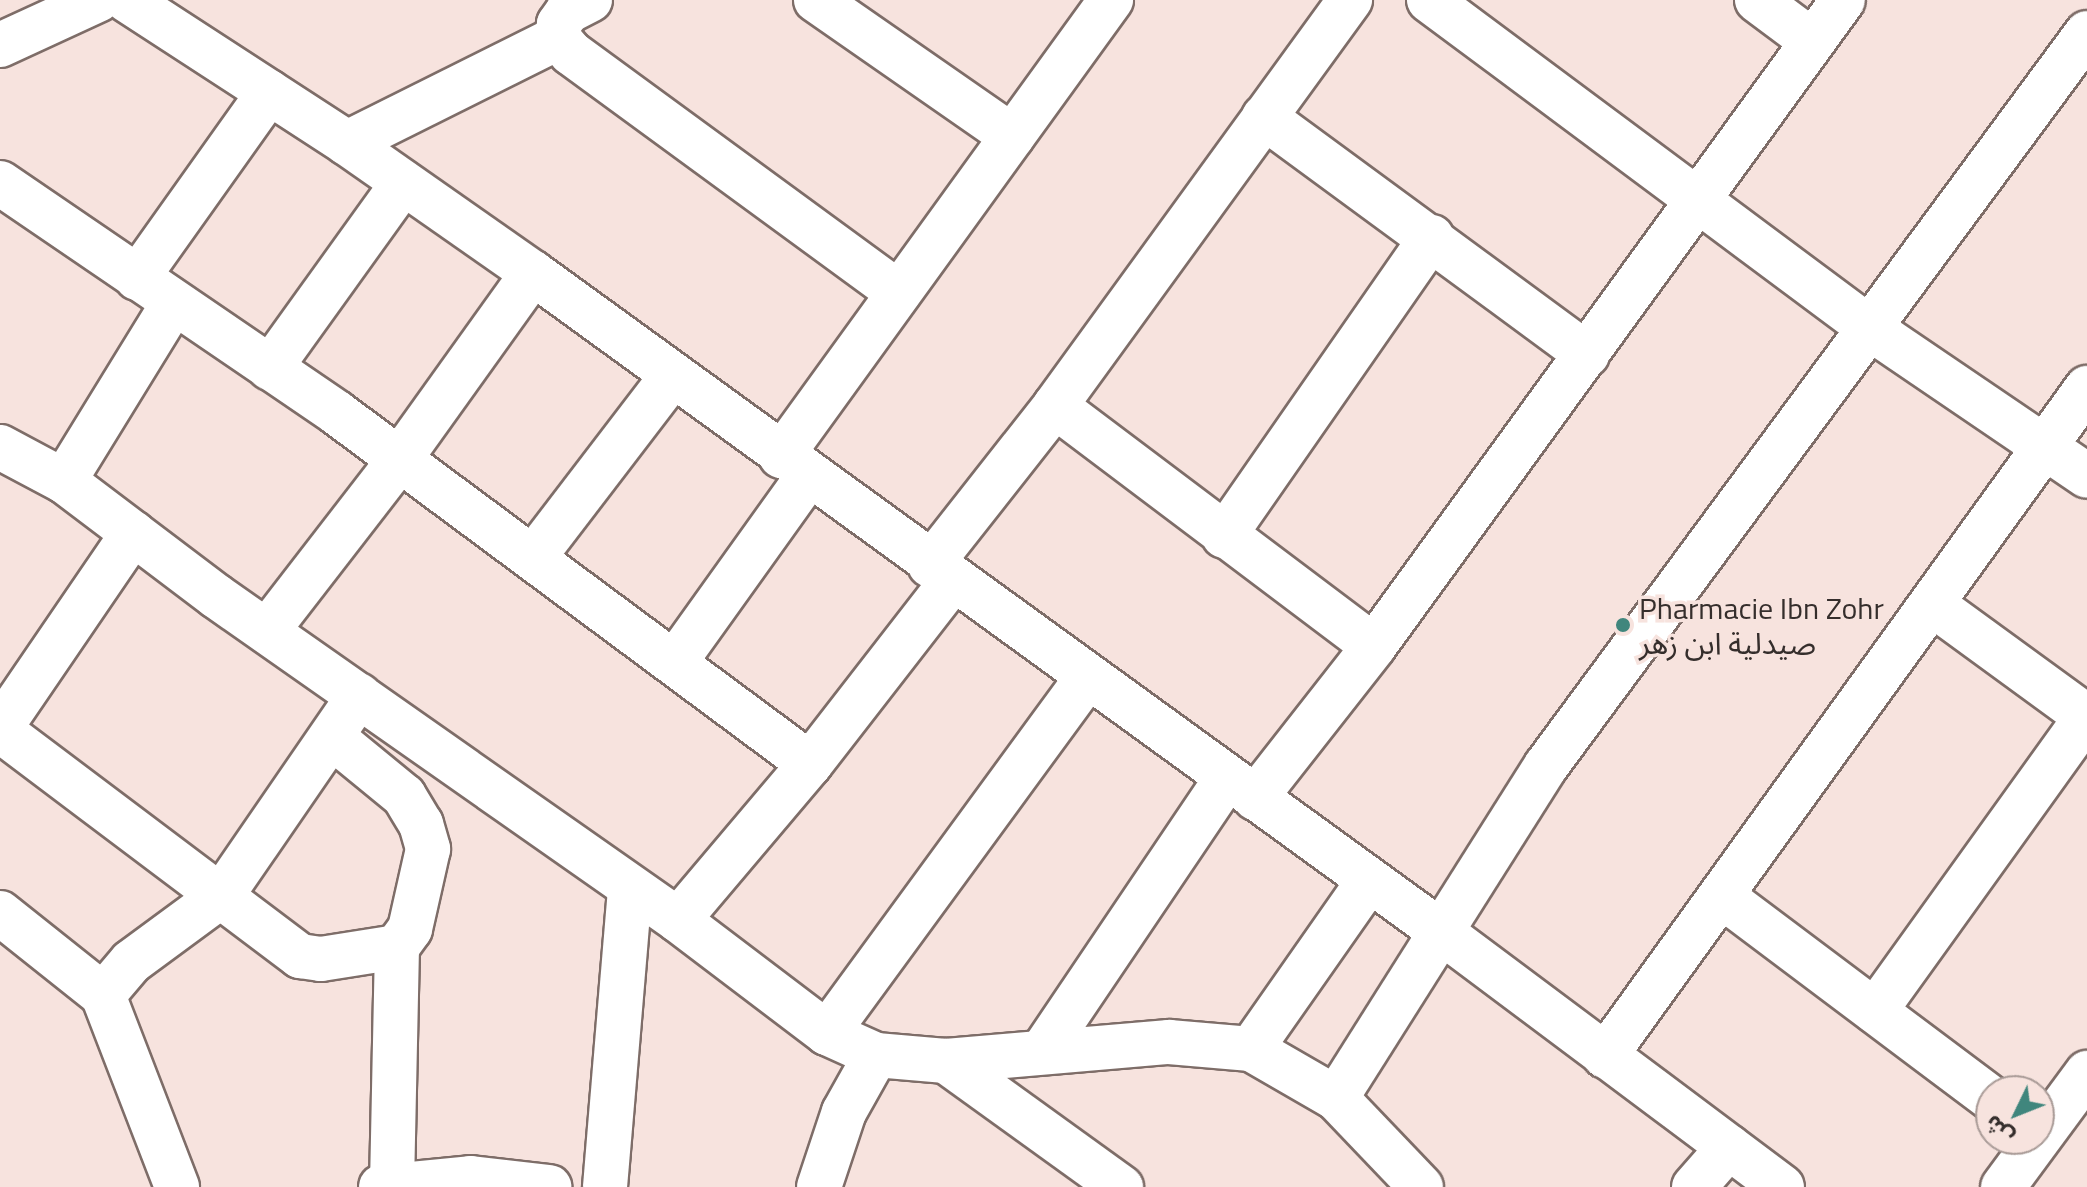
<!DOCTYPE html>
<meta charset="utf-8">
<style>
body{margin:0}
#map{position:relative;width:2087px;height:1187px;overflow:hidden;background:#f7e3de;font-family:"Titillium Web","Noto Sans Arabic",sans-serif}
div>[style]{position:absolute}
.roads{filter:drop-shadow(2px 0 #7e6d68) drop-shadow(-2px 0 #7e6d68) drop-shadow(0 2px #7e6d68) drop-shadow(0 -2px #7e6d68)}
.minor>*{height:44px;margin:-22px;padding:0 22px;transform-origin:22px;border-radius:22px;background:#fff}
.dots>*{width:22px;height:22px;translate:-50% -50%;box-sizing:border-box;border:4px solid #f7e3de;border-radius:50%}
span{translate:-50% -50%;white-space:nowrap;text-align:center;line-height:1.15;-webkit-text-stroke:7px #f7e3de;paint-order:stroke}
.poi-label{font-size:30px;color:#352e2c}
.left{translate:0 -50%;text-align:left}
.north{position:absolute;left:1975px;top:1075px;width:80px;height:80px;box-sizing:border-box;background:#f7e3de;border:2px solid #a99b97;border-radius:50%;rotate:227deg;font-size:22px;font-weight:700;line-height:32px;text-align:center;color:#352e2c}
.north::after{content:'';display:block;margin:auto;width:28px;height:36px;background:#40867d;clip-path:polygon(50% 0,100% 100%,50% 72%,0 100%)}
</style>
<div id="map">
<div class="roads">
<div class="minor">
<i style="left:127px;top:0;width:262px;rotate:33deg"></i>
<i style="left:347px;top:143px;width:227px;rotate:35deg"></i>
<i style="left:533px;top:273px;width:1121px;rotate:35.96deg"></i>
<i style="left:1440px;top:931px;width:427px;rotate:36.8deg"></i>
<i style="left:590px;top:0;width:25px;rotate:153deg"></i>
<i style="left:568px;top:11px;width:16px;rotate:125deg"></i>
<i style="left:559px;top:24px;width:14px;rotate:94deg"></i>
<i style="left:558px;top:38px;width:20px;rotate:49deg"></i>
<i style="left:571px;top:53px;width:406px;rotate:36.2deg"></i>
<i style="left:816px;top:0;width:239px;rotate:34.8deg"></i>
<i style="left:1429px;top:0;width:551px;rotate:36.66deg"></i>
<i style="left:1871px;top:329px;width:261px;rotate:34.2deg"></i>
<i style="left:1757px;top:0;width:69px;rotate:36.7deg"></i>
<i style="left:0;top:45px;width:108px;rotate:-24.7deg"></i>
<i style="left:1264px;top:117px;width:401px;rotate:36.3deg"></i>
<i style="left:347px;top:143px;width:236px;rotate:-26.5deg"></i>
<i style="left:0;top:183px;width:408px;rotate:34.3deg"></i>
<i style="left:337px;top:413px;width:589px;rotate:36.58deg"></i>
<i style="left:137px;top:278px;width:228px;rotate:-54.6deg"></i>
<i style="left:270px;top:368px;width:228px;rotate:-54.3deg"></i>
<i style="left:1055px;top:406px;width:399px;rotate:37deg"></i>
<i style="left:0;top:447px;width:72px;rotate:28deg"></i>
<i style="left:64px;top:481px;width:191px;rotate:37.1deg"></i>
<i style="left:216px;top:596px;width:564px;rotate:35.04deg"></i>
<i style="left:678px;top:920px;width:187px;rotate:37.2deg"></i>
<i style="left:827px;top:1033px;width:54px;rotate:24.2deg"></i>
<i style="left:876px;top:1055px;width:70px;rotate:4.9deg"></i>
<i style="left:946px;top:1061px;width:224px;rotate:-4.9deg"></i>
<i style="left:1169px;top:1042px;width:82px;rotate:4.9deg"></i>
<i style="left:1251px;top:1049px;width:98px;rotate:30deg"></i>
<i style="left:1336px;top:1098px;width:123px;rotate:46.3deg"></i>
<i style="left:781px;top:456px;width:563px;rotate:-54.11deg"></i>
<i style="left:64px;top:481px;width:208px;rotate:-58.4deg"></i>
<i style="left:1224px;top:536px;width:364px;rotate:-55.2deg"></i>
<i style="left:533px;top:558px;width:229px;rotate:-52.6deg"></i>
<i style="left:930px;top:565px;width:202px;rotate:-51.8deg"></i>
<i style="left:1055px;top:406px;width:502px;rotate:-54deg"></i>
<i style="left:1932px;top:604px;width:192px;rotate:36.1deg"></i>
<i style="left:267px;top:631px;width:216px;rotate:-52.3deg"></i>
<i style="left:399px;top:460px;width:230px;rotate:-54.4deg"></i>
<i style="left:675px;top:662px;width:229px;rotate:-54.4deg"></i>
<i style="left:0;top:728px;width:236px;rotate:-55.7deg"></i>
<i style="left:0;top:730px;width:376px;rotate:37deg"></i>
<i style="left:300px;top:956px;width:21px;rotate:8deg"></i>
<i style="left:321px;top:959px;width:77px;rotate:-9deg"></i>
<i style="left:397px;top:947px;width:236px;rotate:91.2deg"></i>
<i style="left:332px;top:737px;width:93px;rotate:39.3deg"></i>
<i style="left:404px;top:796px;width:33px;rotate:59deg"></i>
<i style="left:421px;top:824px;width:26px;rotate:74deg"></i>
<i style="left:428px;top:849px;width:82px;rotate:102.7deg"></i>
<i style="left:410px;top:929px;width:22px;rotate:126deg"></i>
<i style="left:1255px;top:798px;width:193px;rotate:-51.9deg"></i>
<i style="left:1374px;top:646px;width:798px;rotate:-54.02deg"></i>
<i style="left:1723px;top:897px;width:335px;rotate:36.9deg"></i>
<i style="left:0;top:913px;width:132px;rotate:38.5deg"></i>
<i style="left:103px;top:995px;width:206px;rotate:68.9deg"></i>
<i style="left:678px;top:920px;width:204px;rotate:-49.8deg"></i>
<i style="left:810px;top:764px;width:232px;rotate:-52.2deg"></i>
<i style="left:103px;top:995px;width:43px;rotate:-49.7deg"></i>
<i style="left:131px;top:962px;width:113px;rotate:-36.4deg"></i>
<i style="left:222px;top:895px;width:242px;rotate:-55.5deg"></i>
<i style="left:1875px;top:1011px;width:362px;rotate:-54.3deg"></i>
<i style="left:827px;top:1033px;width:440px;rotate:-53.8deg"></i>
<i style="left:1251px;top:1049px;width:204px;rotate:-55deg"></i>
<i style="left:1042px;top:1052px;width:331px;rotate:-56deg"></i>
<i style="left:1605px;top:1056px;width:824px;rotate:-54.19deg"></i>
<i style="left:946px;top:1061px;width:216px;rotate:35.8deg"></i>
<i style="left:1336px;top:1098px;width:393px;rotate:-57.7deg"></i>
<i style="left:1546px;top:766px;width:911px;rotate:-53.57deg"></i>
<i style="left:381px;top:1187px;width:90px;rotate:-5.7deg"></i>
<i style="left:471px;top:1178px;width:79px;rotate:6.6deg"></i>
<i style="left:605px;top:1187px;width:300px;rotate:-85.2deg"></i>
<i style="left:819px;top:1187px;width:79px;rotate:-71.6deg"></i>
<i style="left:844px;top:1112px;width:65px;rotate:-60.7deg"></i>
<i style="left:1694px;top:1187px;width:53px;rotate:-48.8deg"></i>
<i style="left:2003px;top:1187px;width:142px;rotate:-53.6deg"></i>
</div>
</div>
<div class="dots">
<i style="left:1623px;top:625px;background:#40867d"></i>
</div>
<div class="poi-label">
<span class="left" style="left:1639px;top:625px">Pharmacie Ibn Zohr<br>صيدلية ابن زهر</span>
</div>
<div class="north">ش</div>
</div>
